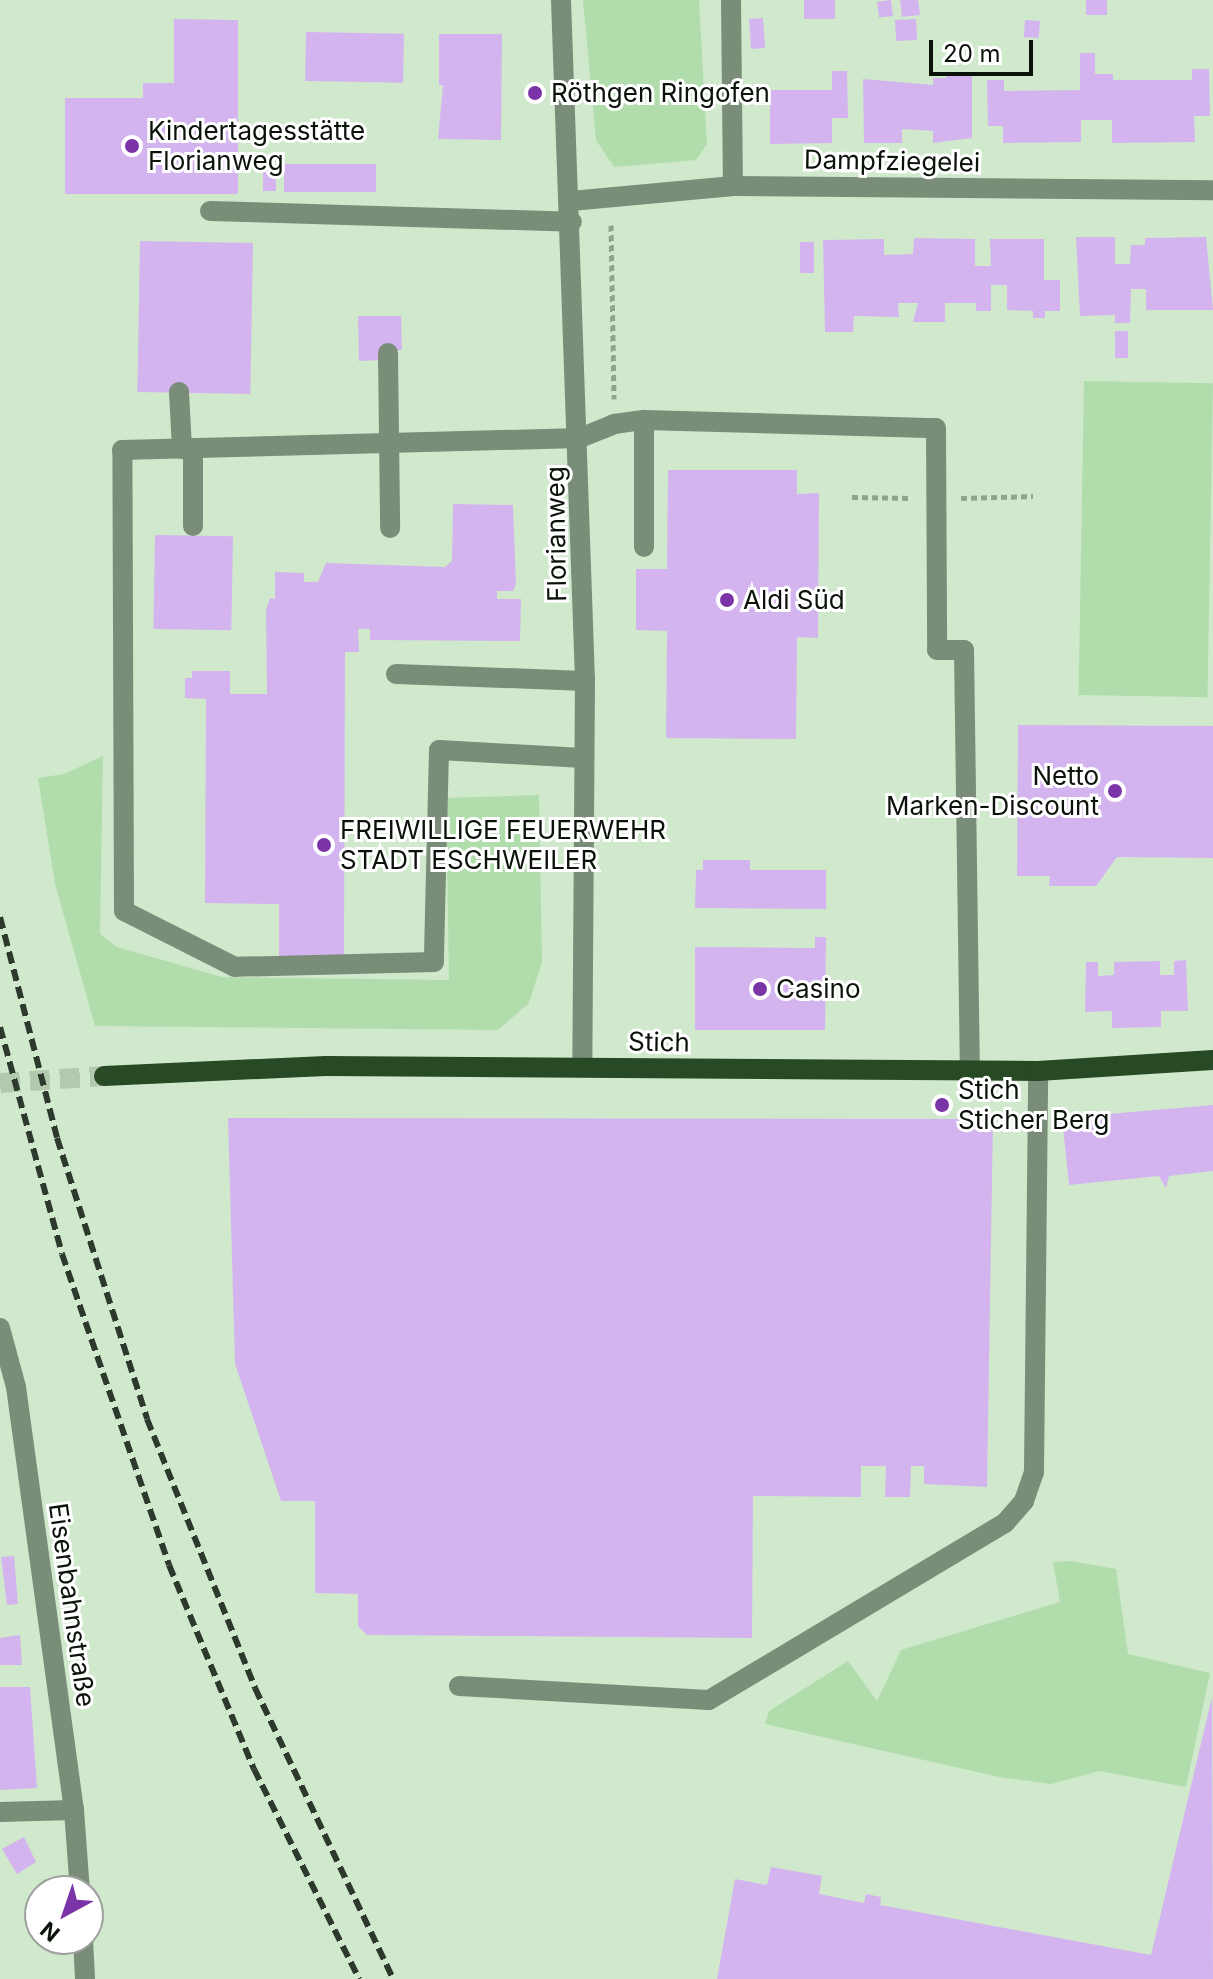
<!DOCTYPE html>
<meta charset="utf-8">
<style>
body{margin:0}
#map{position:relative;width:1213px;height:1979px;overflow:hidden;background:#d0e9cd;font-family:Inter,sans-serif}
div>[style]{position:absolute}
.green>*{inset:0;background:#b1ddac;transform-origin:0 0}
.building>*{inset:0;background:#d4b4ef;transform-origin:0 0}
.major-tunnel>*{height:20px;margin-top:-10px;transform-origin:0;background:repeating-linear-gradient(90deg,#b2c9b0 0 20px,transparent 0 30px)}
.path>*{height:5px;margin-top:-2.5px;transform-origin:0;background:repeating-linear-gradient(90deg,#90a38d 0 6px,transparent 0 10px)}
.minor>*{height:20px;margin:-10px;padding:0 10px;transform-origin:10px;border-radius:10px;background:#7a8d78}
.major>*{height:20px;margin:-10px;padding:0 10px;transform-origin:10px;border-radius:10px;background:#274924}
.rail>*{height:6px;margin-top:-3px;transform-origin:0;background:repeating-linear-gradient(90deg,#2e392d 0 12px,transparent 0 18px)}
.dots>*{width:22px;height:22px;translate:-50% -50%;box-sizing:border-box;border:4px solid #fff;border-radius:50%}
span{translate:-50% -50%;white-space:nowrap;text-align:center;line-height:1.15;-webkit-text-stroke:6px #fff;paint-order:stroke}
.poi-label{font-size:26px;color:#0a1209}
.left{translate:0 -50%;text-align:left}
.right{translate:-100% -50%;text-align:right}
.street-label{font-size:26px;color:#0a1209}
.north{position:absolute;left:24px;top:1875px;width:80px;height:80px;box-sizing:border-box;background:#fff;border:2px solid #9da09d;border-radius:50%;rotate:220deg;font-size:22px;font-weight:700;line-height:32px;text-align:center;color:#0a1209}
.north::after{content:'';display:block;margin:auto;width:28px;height:36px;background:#7a34a7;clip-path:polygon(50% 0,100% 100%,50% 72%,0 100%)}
.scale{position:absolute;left:929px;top:40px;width:104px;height:36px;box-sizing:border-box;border:4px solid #0a1209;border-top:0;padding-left:10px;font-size:24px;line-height:28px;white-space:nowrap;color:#0a1209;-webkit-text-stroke:6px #fff;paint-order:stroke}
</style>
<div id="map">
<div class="green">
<i style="clip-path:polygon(583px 0,699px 0,707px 144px,696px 160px,614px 167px,596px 140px)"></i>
<i style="left:1084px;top:381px;width:129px;height:314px;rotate:1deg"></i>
<i style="clip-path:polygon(103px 756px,100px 934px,117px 947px,222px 977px,449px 980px,446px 798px,539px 795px,542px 962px,529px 1003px,498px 1030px,95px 1026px,55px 884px,38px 778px,64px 774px)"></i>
<i style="clip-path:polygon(1070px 1561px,1116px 1569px,1128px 1654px,1210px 1673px,1186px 1787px,1099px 1771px,1051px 1784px,999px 1777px,765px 1724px,769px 1711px,848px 1661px,877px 1701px,901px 1650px,1060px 1602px,1053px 1562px)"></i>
</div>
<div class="building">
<i style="left:804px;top:0;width:31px;height:19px"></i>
<i style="left:891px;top:0;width:16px;height:14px;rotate:83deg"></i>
<i style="clip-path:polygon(900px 0,918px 0,920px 15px,902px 17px)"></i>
<i style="left:1086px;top:0;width:21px;height:15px"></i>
<i style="left:763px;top:18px;width:30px;height:14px;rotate:86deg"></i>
<i style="clip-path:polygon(174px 19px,238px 20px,238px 194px,65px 194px,65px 98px,143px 98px,143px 83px,174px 83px)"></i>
<i style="left:916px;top:19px;width:21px;height:21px;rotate:87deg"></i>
<i style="left:1025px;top:20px;width:15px;height:17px;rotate:4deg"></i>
<i style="left:306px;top:32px;width:98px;height:49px;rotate:1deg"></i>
<i style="clip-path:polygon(439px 34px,502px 34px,501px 140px,438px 139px,443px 85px,439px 85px)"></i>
<i style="clip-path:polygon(1080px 53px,1095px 53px,1095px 74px,1113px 74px,1113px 80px,1192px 80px,1192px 69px,1209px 69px,1210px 116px,1194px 116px,1195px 142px,1112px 143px,1112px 120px,1081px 120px,1081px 142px,1003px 143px,1003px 126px,988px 126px,987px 80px,1004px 80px,1004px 91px,1080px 90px)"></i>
<i style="clip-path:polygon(832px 71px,847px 71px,848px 118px,832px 118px,832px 143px,770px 144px,770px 90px,832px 90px)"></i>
<i style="clip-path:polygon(947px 74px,972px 74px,972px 138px,933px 143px,933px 131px,902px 129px,902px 143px,864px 143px,863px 79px,933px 85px,933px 78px,946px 78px)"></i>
<i style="left:263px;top:164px;width:13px;height:27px"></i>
<i style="left:284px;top:164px;width:92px;height:28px"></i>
<i style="clip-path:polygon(1076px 237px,1115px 237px,1115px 264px,1130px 264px,1131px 245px,1145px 245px,1145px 238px,1206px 237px,1213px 310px,1146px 310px,1146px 289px,1131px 289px,1130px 323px,1115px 323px,1115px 315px,1080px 316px)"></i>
<i style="clip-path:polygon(914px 238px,975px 239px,975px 266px,991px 266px,990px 239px,1044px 239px,1044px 280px,1060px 280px,1060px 311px,1045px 311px,1045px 318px,1033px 318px,1033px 311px,1007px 310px,1007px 285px,991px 285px,991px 311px,976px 311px,976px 303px,945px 303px,945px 322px,913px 322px,918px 303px,898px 303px,899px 317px,854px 316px,853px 332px,825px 332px,823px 240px,884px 239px,884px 255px,913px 254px)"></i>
<i style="left:140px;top:241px;width:113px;height:151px;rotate:1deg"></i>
<i style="left:800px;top:242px;width:14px;height:31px"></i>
<i style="clip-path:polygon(358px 316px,401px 316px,402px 350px,383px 351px,383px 360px,359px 361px)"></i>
<i style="left:1128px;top:331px;width:27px;height:13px;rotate:90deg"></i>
<i style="clip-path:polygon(668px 470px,797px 470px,797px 494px,819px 493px,818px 638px,797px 637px,796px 739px,666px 738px,667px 631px,636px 630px,636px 569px,667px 569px)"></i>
<i style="clip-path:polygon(453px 504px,513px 505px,516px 584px,513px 591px,497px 591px,497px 599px,521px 599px,520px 641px,370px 640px,370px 629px,358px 629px,359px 652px,345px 652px,344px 959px,279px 958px,279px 904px,205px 903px,206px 699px,185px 698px,185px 678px,192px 678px,192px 671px,230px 671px,230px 694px,267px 694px,266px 611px,270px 598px,275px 599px,275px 572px,304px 573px,304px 582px,318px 582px,326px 563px,445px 567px,452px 561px)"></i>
<i style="left:155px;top:535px;width:78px;height:94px;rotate:1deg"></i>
<i style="clip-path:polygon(1018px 725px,1213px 726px,1213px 858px,1117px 857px,1096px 886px,1049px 886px,1050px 876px,1017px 876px)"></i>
<i style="clip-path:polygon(703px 860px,750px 860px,750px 870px,826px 870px,826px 909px,695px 908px,696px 870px,703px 870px)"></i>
<i style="clip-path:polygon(815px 937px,826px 937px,825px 1030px,695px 1030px,695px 947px,815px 948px)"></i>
<i style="clip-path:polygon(1186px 960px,1188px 1011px,1161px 1011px,1161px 1027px,1112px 1028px,1112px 1011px,1085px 1012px,1086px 962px,1098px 962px,1098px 976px,1114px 975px,1114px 962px,1160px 961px,1160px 975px,1174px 975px,1174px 961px)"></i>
<i style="clip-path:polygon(1213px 1105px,1213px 1171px,1169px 1176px,1166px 1188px,1159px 1176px,1069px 1185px,1062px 1118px)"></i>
<i style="clip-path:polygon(228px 1118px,993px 1119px,987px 1487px,924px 1484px,924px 1466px,911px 1466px,910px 1497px,885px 1497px,886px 1466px,861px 1466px,861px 1497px,753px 1496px,752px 1638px,367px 1635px,358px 1626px,358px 1594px,315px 1593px,315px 1501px,281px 1501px,235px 1364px)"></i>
<i style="clip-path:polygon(14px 1556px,18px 1604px,7px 1605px,1px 1557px)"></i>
<i style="clip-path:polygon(20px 1635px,22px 1665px,0 1665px,0 1638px)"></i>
<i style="clip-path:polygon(0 1687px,30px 1687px,37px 1788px,0 1790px)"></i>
<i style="clip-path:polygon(1212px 1697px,1213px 1979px,717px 1979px,735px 1879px,767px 1885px,771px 1867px,822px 1876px,819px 1894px,864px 1903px,866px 1894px,881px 1897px,880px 1905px,1151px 1955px)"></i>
<i style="clip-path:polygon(24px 1837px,36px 1862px,17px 1874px,2px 1849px)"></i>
</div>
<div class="major-tunnel">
<i style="left:0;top:1083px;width:104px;rotate:-3.9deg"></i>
</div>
<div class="path">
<i style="left:611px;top:225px;width:174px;rotate:89deg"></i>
<i style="left:852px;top:497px;width:59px;rotate:1deg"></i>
<i style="left:961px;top:498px;width:72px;rotate:-1.6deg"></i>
</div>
<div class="minor">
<i style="left:561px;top:0;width:681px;rotate:87.98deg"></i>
<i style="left:585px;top:681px;width:386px;rotate:90.4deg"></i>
<i style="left:731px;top:0;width:186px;rotate:89.4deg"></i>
<i style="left:571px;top:201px;width:163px;rotate:-5.3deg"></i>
<i style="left:733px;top:186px;width:480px;rotate:0.5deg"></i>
<i style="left:210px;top:211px;width:362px;rotate:1.7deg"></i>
<i style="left:388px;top:353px;width:175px;rotate:89.3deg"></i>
<i style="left:179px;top:392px;width:57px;rotate:87deg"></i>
<i style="left:193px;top:526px;width:78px;rotate:-90deg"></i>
<i style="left:644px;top:547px;width:127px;rotate:-90deg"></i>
<i style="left:396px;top:674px;width:189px;rotate:2.1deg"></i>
<i style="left:583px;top:758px;width:144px;rotate:-176.8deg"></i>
<i style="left:439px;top:750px;width:212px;rotate:91.4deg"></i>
<i style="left:434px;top:962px;width:199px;rotate:178.6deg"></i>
<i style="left:235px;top:967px;width:124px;rotate:-153.2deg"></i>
<i style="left:124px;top:911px;width:461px;rotate:-90.2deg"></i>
<i style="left:122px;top:450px;width:458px;rotate:-1.5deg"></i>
<i style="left:580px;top:438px;width:37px;rotate:-22deg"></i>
<i style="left:614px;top:424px;width:30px;rotate:-8deg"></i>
<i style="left:644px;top:420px;width:292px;rotate:1.6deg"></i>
<i style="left:936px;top:428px;width:222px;rotate:89.7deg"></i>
<i style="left:937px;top:650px;width:27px"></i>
<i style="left:964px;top:650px;width:422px;rotate:89.2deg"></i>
<i style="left:0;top:1328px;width:61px;rotate:74.8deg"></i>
<i style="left:16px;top:1387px;width:427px;rotate:82.2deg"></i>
<i style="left:74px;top:1810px;width:81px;rotate:85.8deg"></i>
<i style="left:459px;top:1686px;width:250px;rotate:3.2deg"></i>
<i style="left:709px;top:1700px;width:345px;rotate:-30.9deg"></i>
<i style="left:1005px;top:1523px;width:29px;rotate:-49deg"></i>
<i style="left:1024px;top:1501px;width:31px;rotate:-71deg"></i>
<i style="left:1034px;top:1472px;width:401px;rotate:-89.4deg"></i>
<i style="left:0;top:1812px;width:74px;rotate:-1.5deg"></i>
<i style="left:83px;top:1939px;width:40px;rotate:87.1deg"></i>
</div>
<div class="major">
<i style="left:104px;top:1076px;width:222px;rotate:-2.6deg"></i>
<i style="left:326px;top:1066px;width:712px;rotate:0.4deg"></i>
<i style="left:1038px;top:1071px;width:175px;rotate:-3.6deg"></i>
</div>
<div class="rail">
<i style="left:0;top:917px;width:228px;rotate:75.5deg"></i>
<i style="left:57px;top:1138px;width:295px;rotate:72.2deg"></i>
<i style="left:147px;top:1419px;width:290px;rotate:68.1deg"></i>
<i style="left:255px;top:1688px;width:322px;rotate:64.6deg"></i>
<i style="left:0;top:1027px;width:235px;rotate:74.7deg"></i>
<i style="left:62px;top:1254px;width:329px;rotate:71deg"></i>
<i style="left:169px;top:1565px;width:221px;rotate:67.4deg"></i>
<i style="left:254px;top:1769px;width:235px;rotate:63.4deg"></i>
</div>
<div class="dots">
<i style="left:535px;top:93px;background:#7a34a7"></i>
<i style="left:132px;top:146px;background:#7a34a7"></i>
<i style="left:727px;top:600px;background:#7a34a7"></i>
<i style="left:1115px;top:791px;background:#7a34a7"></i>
<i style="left:324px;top:845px;background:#7a34a7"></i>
<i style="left:760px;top:989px;background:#7a34a7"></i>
<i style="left:942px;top:1105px;background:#7a34a7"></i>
</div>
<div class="poi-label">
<span class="left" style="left:551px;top:93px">Röthgen Ringofen</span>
<span class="left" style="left:148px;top:146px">Kindertagesstätte<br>Florianweg</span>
<span class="left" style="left:743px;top:600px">Aldi Süd</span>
<span class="right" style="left:1099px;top:791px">Netto<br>Marken-Discount</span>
<span class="left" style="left:340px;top:845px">FREIWILLIGE FEUERWEHR<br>STADT ESCHWEILER</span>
<span class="left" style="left:776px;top:989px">Casino</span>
<span class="left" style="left:958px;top:1105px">Stich<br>Sticher Berg</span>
</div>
<div class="street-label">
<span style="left:892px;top:161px;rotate:1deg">Dampfziegelei</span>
<span style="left:556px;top:534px;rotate:-91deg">Florianweg</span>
<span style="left:659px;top:1042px;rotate:1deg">Stich</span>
<span style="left:72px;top:1605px;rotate:82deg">Eisenbahnstraße</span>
</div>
<div class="north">N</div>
<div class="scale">20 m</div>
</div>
